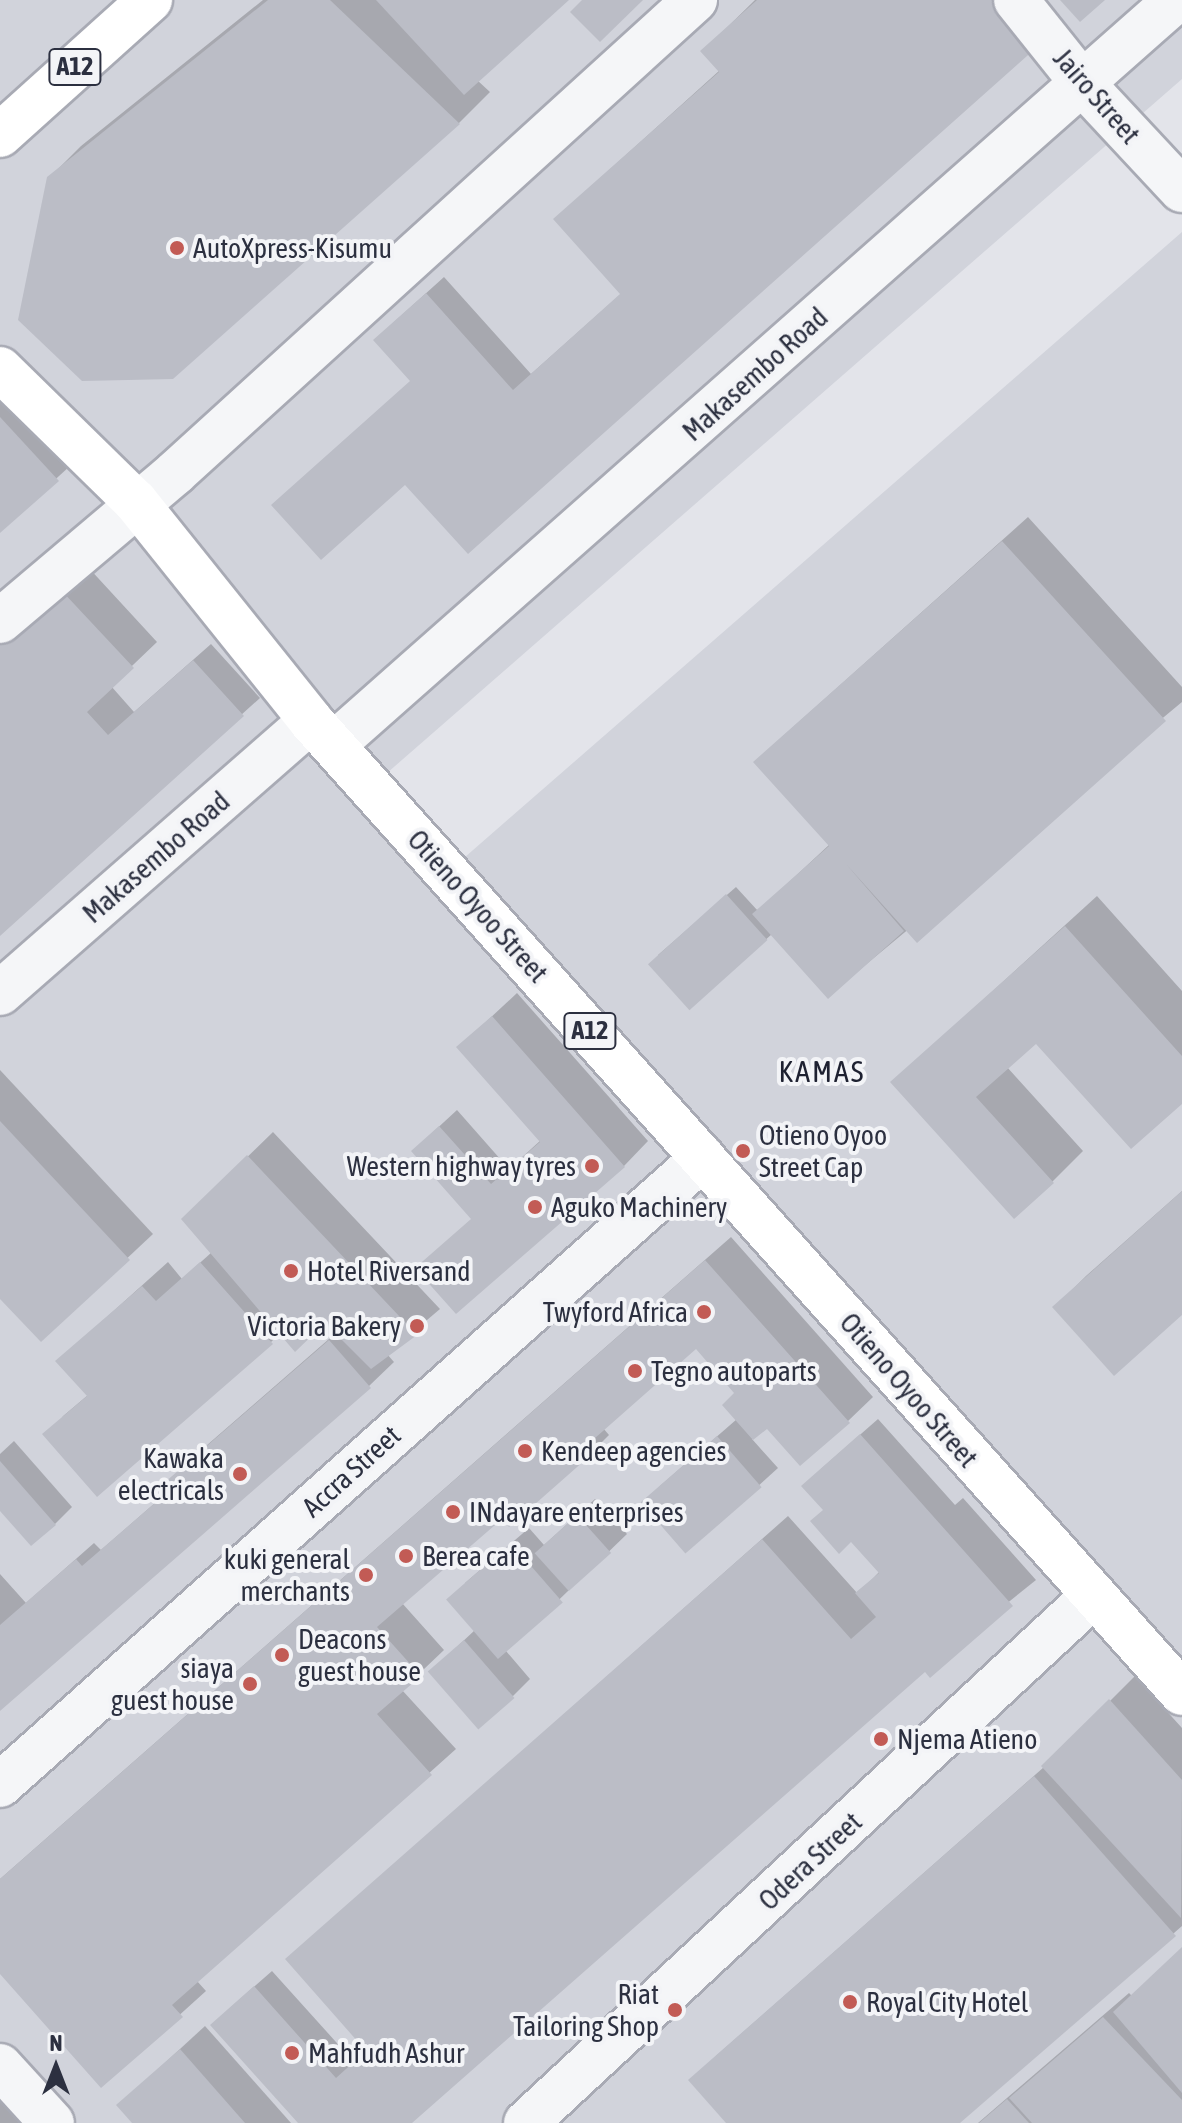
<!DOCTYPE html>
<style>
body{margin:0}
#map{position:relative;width:1182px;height:2123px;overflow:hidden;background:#e3e4ea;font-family:"Asap Condensed",sans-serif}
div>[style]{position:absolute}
.built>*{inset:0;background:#d1d3db}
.shadow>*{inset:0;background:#0003}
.building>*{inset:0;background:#bbbdc6;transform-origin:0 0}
.roads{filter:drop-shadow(2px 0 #a8aab4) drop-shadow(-2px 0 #a8aab4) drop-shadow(0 2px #a8aab4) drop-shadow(0 -2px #a8aab4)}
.minor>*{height:44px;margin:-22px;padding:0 22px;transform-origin:22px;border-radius:22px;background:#f5f6f8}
.highway>*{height:44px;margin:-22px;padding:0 22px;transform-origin:22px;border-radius:22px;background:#fff}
.dots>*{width:22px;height:22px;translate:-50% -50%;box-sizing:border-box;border:4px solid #f3f4f7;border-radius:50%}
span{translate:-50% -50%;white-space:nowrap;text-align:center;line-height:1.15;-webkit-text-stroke:8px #f3f4f7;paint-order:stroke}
.shield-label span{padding:2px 6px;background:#f3f4f7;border:2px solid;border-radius:6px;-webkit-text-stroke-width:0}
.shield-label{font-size:26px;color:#2c3040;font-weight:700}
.street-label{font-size:28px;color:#2c3040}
.poi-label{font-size:28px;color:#2c3040}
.left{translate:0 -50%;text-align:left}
.right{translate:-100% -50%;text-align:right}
.neighbourhood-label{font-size:30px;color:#1e2131;letter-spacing:2px}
.north{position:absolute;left:16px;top:2027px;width:80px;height:80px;-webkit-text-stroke:6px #f3f4f7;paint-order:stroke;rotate:0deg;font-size:22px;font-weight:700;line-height:32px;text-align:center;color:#2c3040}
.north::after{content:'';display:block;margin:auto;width:28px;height:36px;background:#2c3040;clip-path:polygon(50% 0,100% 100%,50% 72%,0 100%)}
</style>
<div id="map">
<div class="built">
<i style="clip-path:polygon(0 0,1182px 0,1182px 79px,371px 787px,449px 871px,1182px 232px,1182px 2123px,0 2123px)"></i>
</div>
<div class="shadow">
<i style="clip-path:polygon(263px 0,566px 0,477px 80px,490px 92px,459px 123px,172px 377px,49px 178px,81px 146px)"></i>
<i style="clip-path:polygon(755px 0,1039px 0,468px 551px,393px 323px,444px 277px,531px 374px,622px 293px,555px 219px,720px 70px,703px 51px)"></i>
<i style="clip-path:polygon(0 366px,82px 455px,0 530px)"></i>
<i style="clip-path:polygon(1028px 517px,1182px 687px,1182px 702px,828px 996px,772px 934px,690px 1008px,658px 955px,736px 887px,758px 911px,830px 844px,781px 738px)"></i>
<i style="clip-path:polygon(87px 566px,157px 642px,111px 686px,134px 712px,211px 644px,260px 698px,0 933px,0 645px)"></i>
<i style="clip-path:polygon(1097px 896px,1182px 991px,1182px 1101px,1036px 1041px,1007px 1067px,1083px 1151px,1052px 1182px,893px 1082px)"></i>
<i style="clip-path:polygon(517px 993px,648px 1141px,624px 1166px,418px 1268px,473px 1218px,431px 1134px,457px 1110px,509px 1169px,541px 1140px,459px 1047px)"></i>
<i style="clip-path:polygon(0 1070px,153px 1234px,41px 1339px,0 1296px)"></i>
<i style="clip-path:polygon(273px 1132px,440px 1309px,387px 1354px,394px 1362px,369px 1386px,0 1708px,0 1574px,26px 1603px,94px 1543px,101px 1550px,171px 1489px,167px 1484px,191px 1459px,337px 1332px,325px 1320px,281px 1332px,271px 1342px,62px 1417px,88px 1395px,58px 1361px,168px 1262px,182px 1279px,212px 1252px,184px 1219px)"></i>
<i style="clip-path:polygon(1182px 1191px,1182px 1312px,1055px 1307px,1086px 1276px)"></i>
<i style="clip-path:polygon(731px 1237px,873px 1397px,848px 1421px,767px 1426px,752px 1439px,778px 1468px,686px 1551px,660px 1486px,737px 1419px,737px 1393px,696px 1346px,603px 1428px,609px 1435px,592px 1452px,502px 1516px,402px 1603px,444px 1650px,402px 1690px,456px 1749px,197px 1981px,206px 1991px,102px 2085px,0 1971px,0 1879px)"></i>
<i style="clip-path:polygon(878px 1419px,955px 1505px,963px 1498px,1036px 1580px,925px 1669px,409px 2123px,300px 2123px,230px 2008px,272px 1971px,354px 2062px,368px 2050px,288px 1959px,788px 1516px,858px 1594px,880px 1571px,825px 1509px,821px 1469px)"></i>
<i style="clip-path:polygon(14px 1441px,72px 1507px,55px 1524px,0 1508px,0 1454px)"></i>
<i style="clip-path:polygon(595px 1499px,627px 1534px,506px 1651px,530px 1679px,513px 1696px,431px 1671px,475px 1630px,465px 1583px,529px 1528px,544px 1545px)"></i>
<i style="clip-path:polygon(1135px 1676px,1182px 1728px,1182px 1926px,957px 2123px,729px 2123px,716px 2056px,1044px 1767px)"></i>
<i style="clip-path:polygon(1182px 1948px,1182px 2123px,978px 2123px,1129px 1993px,1132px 1996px)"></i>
<i style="clip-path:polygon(205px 2026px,291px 2123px,135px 2123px,119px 2105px)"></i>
<i style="clip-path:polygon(0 2087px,32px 2123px,0 2123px)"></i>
</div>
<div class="building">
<i style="clip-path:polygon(268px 0,330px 0,460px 124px,173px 379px,82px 381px,18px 320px,47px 177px)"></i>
<i style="clip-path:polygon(376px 0,569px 0,464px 95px)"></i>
<i style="clip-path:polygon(582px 0,643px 0,600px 42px,570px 12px)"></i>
<i style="clip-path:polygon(757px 0,993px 0,1036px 48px,468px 554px,405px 485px,321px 560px,271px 505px,410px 381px,373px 340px,426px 293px,513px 390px,620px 294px,553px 219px,719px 72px,700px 51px)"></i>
<i style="clip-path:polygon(1060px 0,1105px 0,1080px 22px)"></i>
<i style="clip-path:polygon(0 417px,59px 481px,0 533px)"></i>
<i style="clip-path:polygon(1002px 541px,1166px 721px,917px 943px,846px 864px,904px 931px,828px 999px,752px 914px,829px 846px,753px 762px)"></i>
<i style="clip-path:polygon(61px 590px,134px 668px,87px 712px,108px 735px,193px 660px,244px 716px,0 936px,0 645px)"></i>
<i style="left:726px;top:894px;width:62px;height:105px;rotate:48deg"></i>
<i style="clip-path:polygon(1065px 926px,1182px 1056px,1182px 1104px,1131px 1149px,1036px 1044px,976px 1097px,1054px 1183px,1014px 1219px,890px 1082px)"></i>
<i style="clip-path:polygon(492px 1016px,625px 1167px,456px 1314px,415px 1268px,471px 1219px,411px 1151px,439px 1126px,491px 1184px,540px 1142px,456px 1047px)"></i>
<i style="clip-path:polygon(0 1121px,130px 1260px,41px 1342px,0 1299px)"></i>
<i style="clip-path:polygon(247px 1155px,417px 1335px,371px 1369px,325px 1323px,295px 1352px,181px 1219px)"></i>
<i style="clip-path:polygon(1182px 1191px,1182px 1315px,1114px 1376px,1052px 1307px)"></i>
<i style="clip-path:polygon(705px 1260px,850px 1423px,800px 1466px,767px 1429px,753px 1440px,722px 1405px,734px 1393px,696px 1349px,586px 1446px,593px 1453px,509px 1527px,502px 1519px,377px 1627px,421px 1676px,377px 1714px,432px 1775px,172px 2005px,183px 2017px,101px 2088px,0 1974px,0 1879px)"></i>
<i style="clip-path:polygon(200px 1262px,273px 1344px,97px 1497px,42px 1434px,87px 1396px,55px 1361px,142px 1286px,156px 1301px)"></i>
<i style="clip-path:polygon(329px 1340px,371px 1388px,0 1711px,0 1625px,76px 1559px,82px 1566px,170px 1490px,164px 1483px)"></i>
<i style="clip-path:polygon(860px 1434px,1013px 1606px,930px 1678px,925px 1672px,412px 2123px,298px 2123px,210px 2025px,254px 1986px,336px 2078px,366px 2051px,285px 1959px,762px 1539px,851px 1639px,876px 1617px,855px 1593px,879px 1573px,851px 1542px,839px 1554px,810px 1521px,823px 1510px,801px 1486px)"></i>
<i style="left:717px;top:1436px;width:68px;height:101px;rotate:49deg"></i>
<i style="clip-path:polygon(0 1461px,56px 1525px,31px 1546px,0 1511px)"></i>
<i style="left:577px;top:1515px;width:51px;height:57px;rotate:48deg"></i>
<i style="left:511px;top:1543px;width:79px;height:86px;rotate:49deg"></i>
<i style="left:464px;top:1640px;width:77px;height:48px;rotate:49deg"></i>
<i style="clip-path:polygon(1109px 1699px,1182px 1780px,1181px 1918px,1041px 1766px)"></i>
<i style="clip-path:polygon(1034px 1776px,1176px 1936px,960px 2123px,726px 2123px,688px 2080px)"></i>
<i style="clip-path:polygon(1182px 1947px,1182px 2093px,1113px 2012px)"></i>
<i style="clip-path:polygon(1103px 2017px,1182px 2100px,1182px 2123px,1032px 2123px,1009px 2098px)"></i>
<i style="clip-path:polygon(180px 2049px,245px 2123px,132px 2123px,116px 2105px)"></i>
<i style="clip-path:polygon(1007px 2099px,1029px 2123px,979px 2123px)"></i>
</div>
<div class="roads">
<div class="minor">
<i style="left:1016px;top:0;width:107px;rotate:51.4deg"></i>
<i style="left:1083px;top:84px;width:145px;rotate:47deg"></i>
<i style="left:0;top:621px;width:229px;rotate:-40.2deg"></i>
<i style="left:175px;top:473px;width:703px;rotate:-42.29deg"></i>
<i style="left:333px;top:745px;width:1125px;rotate:-41.47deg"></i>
<i style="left:0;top:993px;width:413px;rotate:-41.2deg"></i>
<i style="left:0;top:1785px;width:942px;rotate:-41.73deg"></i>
<i style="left:0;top:2066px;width:77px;rotate:47.6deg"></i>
<i style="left:526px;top:2123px;width:774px;rotate:-42.91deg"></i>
</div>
<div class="highway">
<i style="left:0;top:135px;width:202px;rotate:-42deg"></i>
<i style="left:0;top:369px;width:189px;rotate:44.4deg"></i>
<i style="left:135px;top:501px;width:282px;rotate:51.3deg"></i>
<i style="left:311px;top:721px;width:1305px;rotate:48.14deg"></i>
</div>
</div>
<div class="dots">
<i style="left:177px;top:248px;background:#c25b55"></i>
<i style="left:743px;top:1151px;background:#c25b55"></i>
<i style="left:592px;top:1166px;background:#c25b55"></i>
<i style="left:535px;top:1207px;background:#c25b55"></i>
<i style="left:291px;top:1271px;background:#c25b55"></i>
<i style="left:704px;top:1312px;background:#c25b55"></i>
<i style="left:417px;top:1326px;background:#c25b55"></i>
<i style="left:635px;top:1371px;background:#c25b55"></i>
<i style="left:525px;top:1451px;background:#c25b55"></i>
<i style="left:240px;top:1474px;background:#c25b55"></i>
<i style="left:453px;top:1512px;background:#c25b55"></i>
<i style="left:406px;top:1556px;background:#c25b55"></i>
<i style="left:366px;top:1575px;background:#c25b55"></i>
<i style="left:282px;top:1655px;background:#c25b55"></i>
<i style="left:250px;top:1684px;background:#c25b55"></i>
<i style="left:881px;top:1739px;background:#c25b55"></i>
<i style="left:850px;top:2002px;background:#c25b55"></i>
<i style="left:675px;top:2010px;background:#c25b55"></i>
<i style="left:292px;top:2053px;background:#c25b55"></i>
</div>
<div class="shield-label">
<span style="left:75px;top:67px">A12</span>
<span style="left:590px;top:1031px">A12</span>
</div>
<div class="street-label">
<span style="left:1097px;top:96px;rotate:49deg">Jairo Street</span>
<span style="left:755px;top:374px;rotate:-42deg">Makasembo Road</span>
<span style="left:156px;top:857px;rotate:-41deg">Makasembo Road</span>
<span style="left:478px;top:906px;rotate:48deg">Otieno Oyoo Street</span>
<span style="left:909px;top:1390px;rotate:49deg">Otieno Oyoo Street</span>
<span style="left:351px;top:1471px;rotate:-42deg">Accra Street</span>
<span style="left:810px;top:1861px;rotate:-43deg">Odera Street</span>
</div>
<div class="poi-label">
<span class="left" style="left:193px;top:248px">AutoXpress-Kisumu</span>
<span class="left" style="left:759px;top:1151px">Otieno Oyoo<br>Street Cap</span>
<span class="right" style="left:576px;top:1166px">Western highway tyres</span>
<span class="left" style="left:551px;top:1207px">Aguko Machinery</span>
<span class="left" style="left:307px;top:1271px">Hotel Riversand</span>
<span class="right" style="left:688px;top:1312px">Twyford Africa</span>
<span class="right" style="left:401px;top:1326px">Victoria Bakery</span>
<span class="left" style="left:651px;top:1371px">Tegno autoparts</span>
<span class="left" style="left:541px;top:1451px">Kendeep agencies</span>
<span class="right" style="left:224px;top:1474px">Kawaka<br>electricals</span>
<span class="left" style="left:469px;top:1512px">INdayare enterprises</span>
<span class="left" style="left:422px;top:1556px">Berea cafe</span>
<span class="right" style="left:350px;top:1575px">kuki general<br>merchants</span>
<span class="left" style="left:298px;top:1655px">Deacons<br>guest house</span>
<span class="right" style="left:234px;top:1684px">siaya<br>guest house</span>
<span class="left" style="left:897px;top:1739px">Njema Atieno</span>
<span class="right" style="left:659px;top:2010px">Riat<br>Tailoring Shop</span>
<span class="left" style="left:866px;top:2002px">Royal City Hotel</span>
<span class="left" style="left:308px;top:2053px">Mahfudh Ashur</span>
</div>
<div class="neighbourhood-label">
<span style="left:822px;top:1071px">KAMAS</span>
</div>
<div class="north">N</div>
</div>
